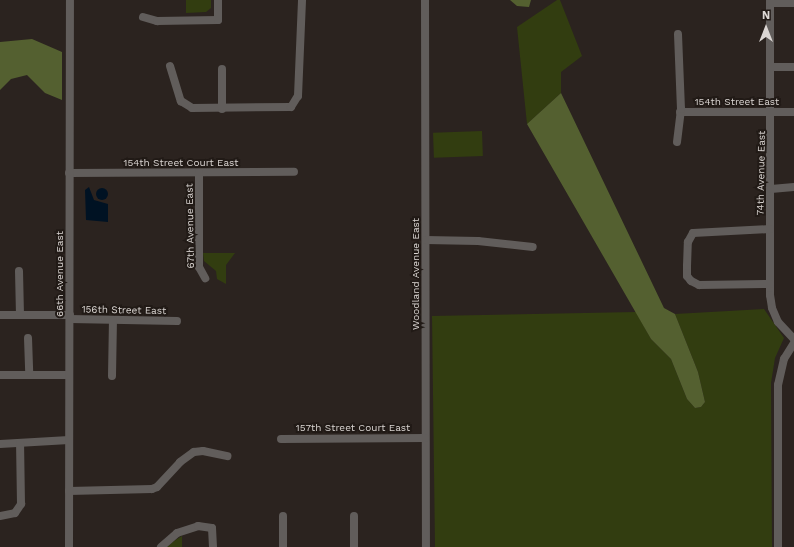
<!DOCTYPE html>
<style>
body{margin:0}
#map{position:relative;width:794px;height:547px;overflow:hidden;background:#2b231f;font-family:"Work Sans",sans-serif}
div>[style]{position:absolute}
.green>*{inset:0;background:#323d10;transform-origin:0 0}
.forest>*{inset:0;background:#546030}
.water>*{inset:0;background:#001223}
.round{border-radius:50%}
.minor>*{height:8px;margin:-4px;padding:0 4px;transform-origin:4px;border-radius:4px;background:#615d5b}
span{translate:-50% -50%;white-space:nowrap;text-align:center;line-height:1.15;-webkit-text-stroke:4px #211a16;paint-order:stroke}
.street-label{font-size:10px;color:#dbd6d3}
.north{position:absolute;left:746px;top:8px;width:40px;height:40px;-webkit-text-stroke:3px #211a16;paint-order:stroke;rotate:0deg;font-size:11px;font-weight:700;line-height:16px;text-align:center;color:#dbd6d3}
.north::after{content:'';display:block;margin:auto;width:14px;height:18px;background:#dbd6d3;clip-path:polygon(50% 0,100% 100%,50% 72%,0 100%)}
</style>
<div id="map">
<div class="green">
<i style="clip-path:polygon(186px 0,211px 0,211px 8px,206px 12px,186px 13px)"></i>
<i style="clip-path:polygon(557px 0,560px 0,582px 56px,561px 72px,561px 93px,527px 124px,517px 27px)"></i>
<i style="left:482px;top:131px;width:25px;height:49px;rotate:88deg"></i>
<i style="clip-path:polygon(203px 253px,235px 253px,226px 265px,226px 284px,217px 279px,216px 271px,204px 261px)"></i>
<i style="clip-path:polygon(764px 309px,784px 338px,775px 358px,771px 383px,772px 547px,435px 547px,432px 316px,636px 312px,651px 339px,671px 359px,687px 399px,695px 408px,701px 407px,705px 402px,698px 372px,675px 314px)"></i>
<i style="clip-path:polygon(182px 536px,182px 547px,167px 547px,174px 541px)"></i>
</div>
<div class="forest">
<i style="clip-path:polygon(510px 0,531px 0,529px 7px,517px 6px)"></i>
<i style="clip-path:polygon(32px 39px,62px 52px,62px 100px,45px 93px,27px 75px,11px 79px,0 90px,0 42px)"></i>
<i style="clip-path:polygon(561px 93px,664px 308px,675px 314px,698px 372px,705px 402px,701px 407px,695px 408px,687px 399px,671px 359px,651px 339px,527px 124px)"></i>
</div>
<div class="water">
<i style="clip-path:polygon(89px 187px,94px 200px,108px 204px,108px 222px,86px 220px,85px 190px)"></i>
<i class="round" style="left:96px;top:188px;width:12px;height:12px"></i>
</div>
<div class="minor">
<i style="left:425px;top:0;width:547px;rotate:89.9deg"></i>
<i style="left:770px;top:0;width:295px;rotate:90deg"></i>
<i style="left:770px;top:295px;width:13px;rotate:81deg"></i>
<i style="left:772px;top:308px;width:15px;rotate:67deg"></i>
<i style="left:778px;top:322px;width:23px;rotate:47deg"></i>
<i style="left:770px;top:3px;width:24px"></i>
<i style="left:143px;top:17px;width:15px;rotate:16deg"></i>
<i style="left:157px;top:21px;width:61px;rotate:-0.9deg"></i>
<i style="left:218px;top:20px;width:20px;rotate:-90deg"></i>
<i style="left:170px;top:66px;width:37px;rotate:73deg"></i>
<i style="left:181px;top:101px;width:13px;rotate:32deg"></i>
<i style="left:192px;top:108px;width:99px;rotate:-0.6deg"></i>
<i style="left:291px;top:107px;width:13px;rotate:-58deg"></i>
<i style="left:298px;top:96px;width:96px;rotate:-87.6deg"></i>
<i style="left:771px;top:67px;width:23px"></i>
<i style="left:222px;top:109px;width:40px;rotate:-90deg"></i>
<i style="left:680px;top:112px;width:114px"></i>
<i style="left:677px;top:142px;width:33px;rotate:-83deg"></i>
<i style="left:681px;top:109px;width:75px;rotate:-92.3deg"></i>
<i style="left:69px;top:173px;width:225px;rotate:-0.3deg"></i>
<i style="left:199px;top:173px;width:94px;rotate:90deg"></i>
<i style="left:199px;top:267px;width:13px;rotate:61deg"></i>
<i style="left:771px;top:189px;width:23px;rotate:-5deg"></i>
<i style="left:426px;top:240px;width:52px;rotate:1.1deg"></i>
<i style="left:478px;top:241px;width:55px;rotate:6.2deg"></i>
<i style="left:19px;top:271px;width:44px;rotate:88.7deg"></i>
<i style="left:770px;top:284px;width:71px;rotate:179.2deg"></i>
<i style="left:699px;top:285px;width:9px;rotate:-153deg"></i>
<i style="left:691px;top:281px;width:6px;rotate:-129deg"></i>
<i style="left:687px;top:276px;width:10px;rotate:-90deg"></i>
<i style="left:687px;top:266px;width:24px;rotate:-88deg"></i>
<i style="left:688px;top:242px;width:10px;rotate:-61deg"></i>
<i style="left:693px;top:233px;width:77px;rotate:-3deg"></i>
<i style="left:0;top:315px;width:70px"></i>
<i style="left:70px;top:319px;width:107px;rotate:1.1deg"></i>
<i style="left:28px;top:338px;width:36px;rotate:88deg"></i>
<i style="left:0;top:375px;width:69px"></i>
<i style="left:112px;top:376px;width:55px;rotate:-89deg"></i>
<i style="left:281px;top:439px;width:144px;rotate:-0.4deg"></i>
<i style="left:0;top:444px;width:69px;rotate:-3.3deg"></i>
<i style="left:69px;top:491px;width:83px;rotate:-1.4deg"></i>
<i style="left:152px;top:489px;width:5px;rotate:-22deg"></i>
<i style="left:157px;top:487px;width:34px;rotate:-47deg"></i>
<i style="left:180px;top:462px;width:17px;rotate:-36deg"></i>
<i style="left:194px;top:452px;width:9px;rotate:-6deg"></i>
<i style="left:203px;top:451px;width:25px;rotate:12deg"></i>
<i style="left:0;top:516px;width:15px;rotate:-11deg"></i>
<i style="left:15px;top:513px;width:11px;rotate:-56deg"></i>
<i style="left:21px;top:504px;width:61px;rotate:-90.9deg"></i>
<i style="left:354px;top:516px;width:31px;rotate:90deg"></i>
<i style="left:69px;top:547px;width:547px;rotate:-89.9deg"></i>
<i style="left:161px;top:547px;width:21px;rotate:-41deg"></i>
<i style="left:177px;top:533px;width:22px;rotate:-18deg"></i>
<i style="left:198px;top:526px;width:14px;rotate:8deg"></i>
<i style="left:212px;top:528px;width:19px;rotate:87deg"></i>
<i style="left:283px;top:547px;width:31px;rotate:-90deg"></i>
<i style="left:778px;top:547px;width:162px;rotate:-90deg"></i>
<i style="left:778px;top:385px;width:27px;rotate:-77deg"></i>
<i style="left:784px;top:359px;width:19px;rotate:-58deg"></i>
</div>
<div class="street-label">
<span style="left:737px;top:102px">154th Street East</span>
<span style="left:181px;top:163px">154th Street Court East</span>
<span style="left:761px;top:173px;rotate:-89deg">74th Avenue East</span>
<span style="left:190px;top:226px;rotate:-91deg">67th Avenue East</span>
<span style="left:60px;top:274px;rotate:-90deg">66th Avenue East</span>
<span style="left:416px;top:274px;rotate:-90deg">Woodland Avenue East</span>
<span style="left:124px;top:310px;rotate:1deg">156th Street East</span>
<span style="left:353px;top:428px">157th Street Court East</span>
</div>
<div class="north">N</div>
</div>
